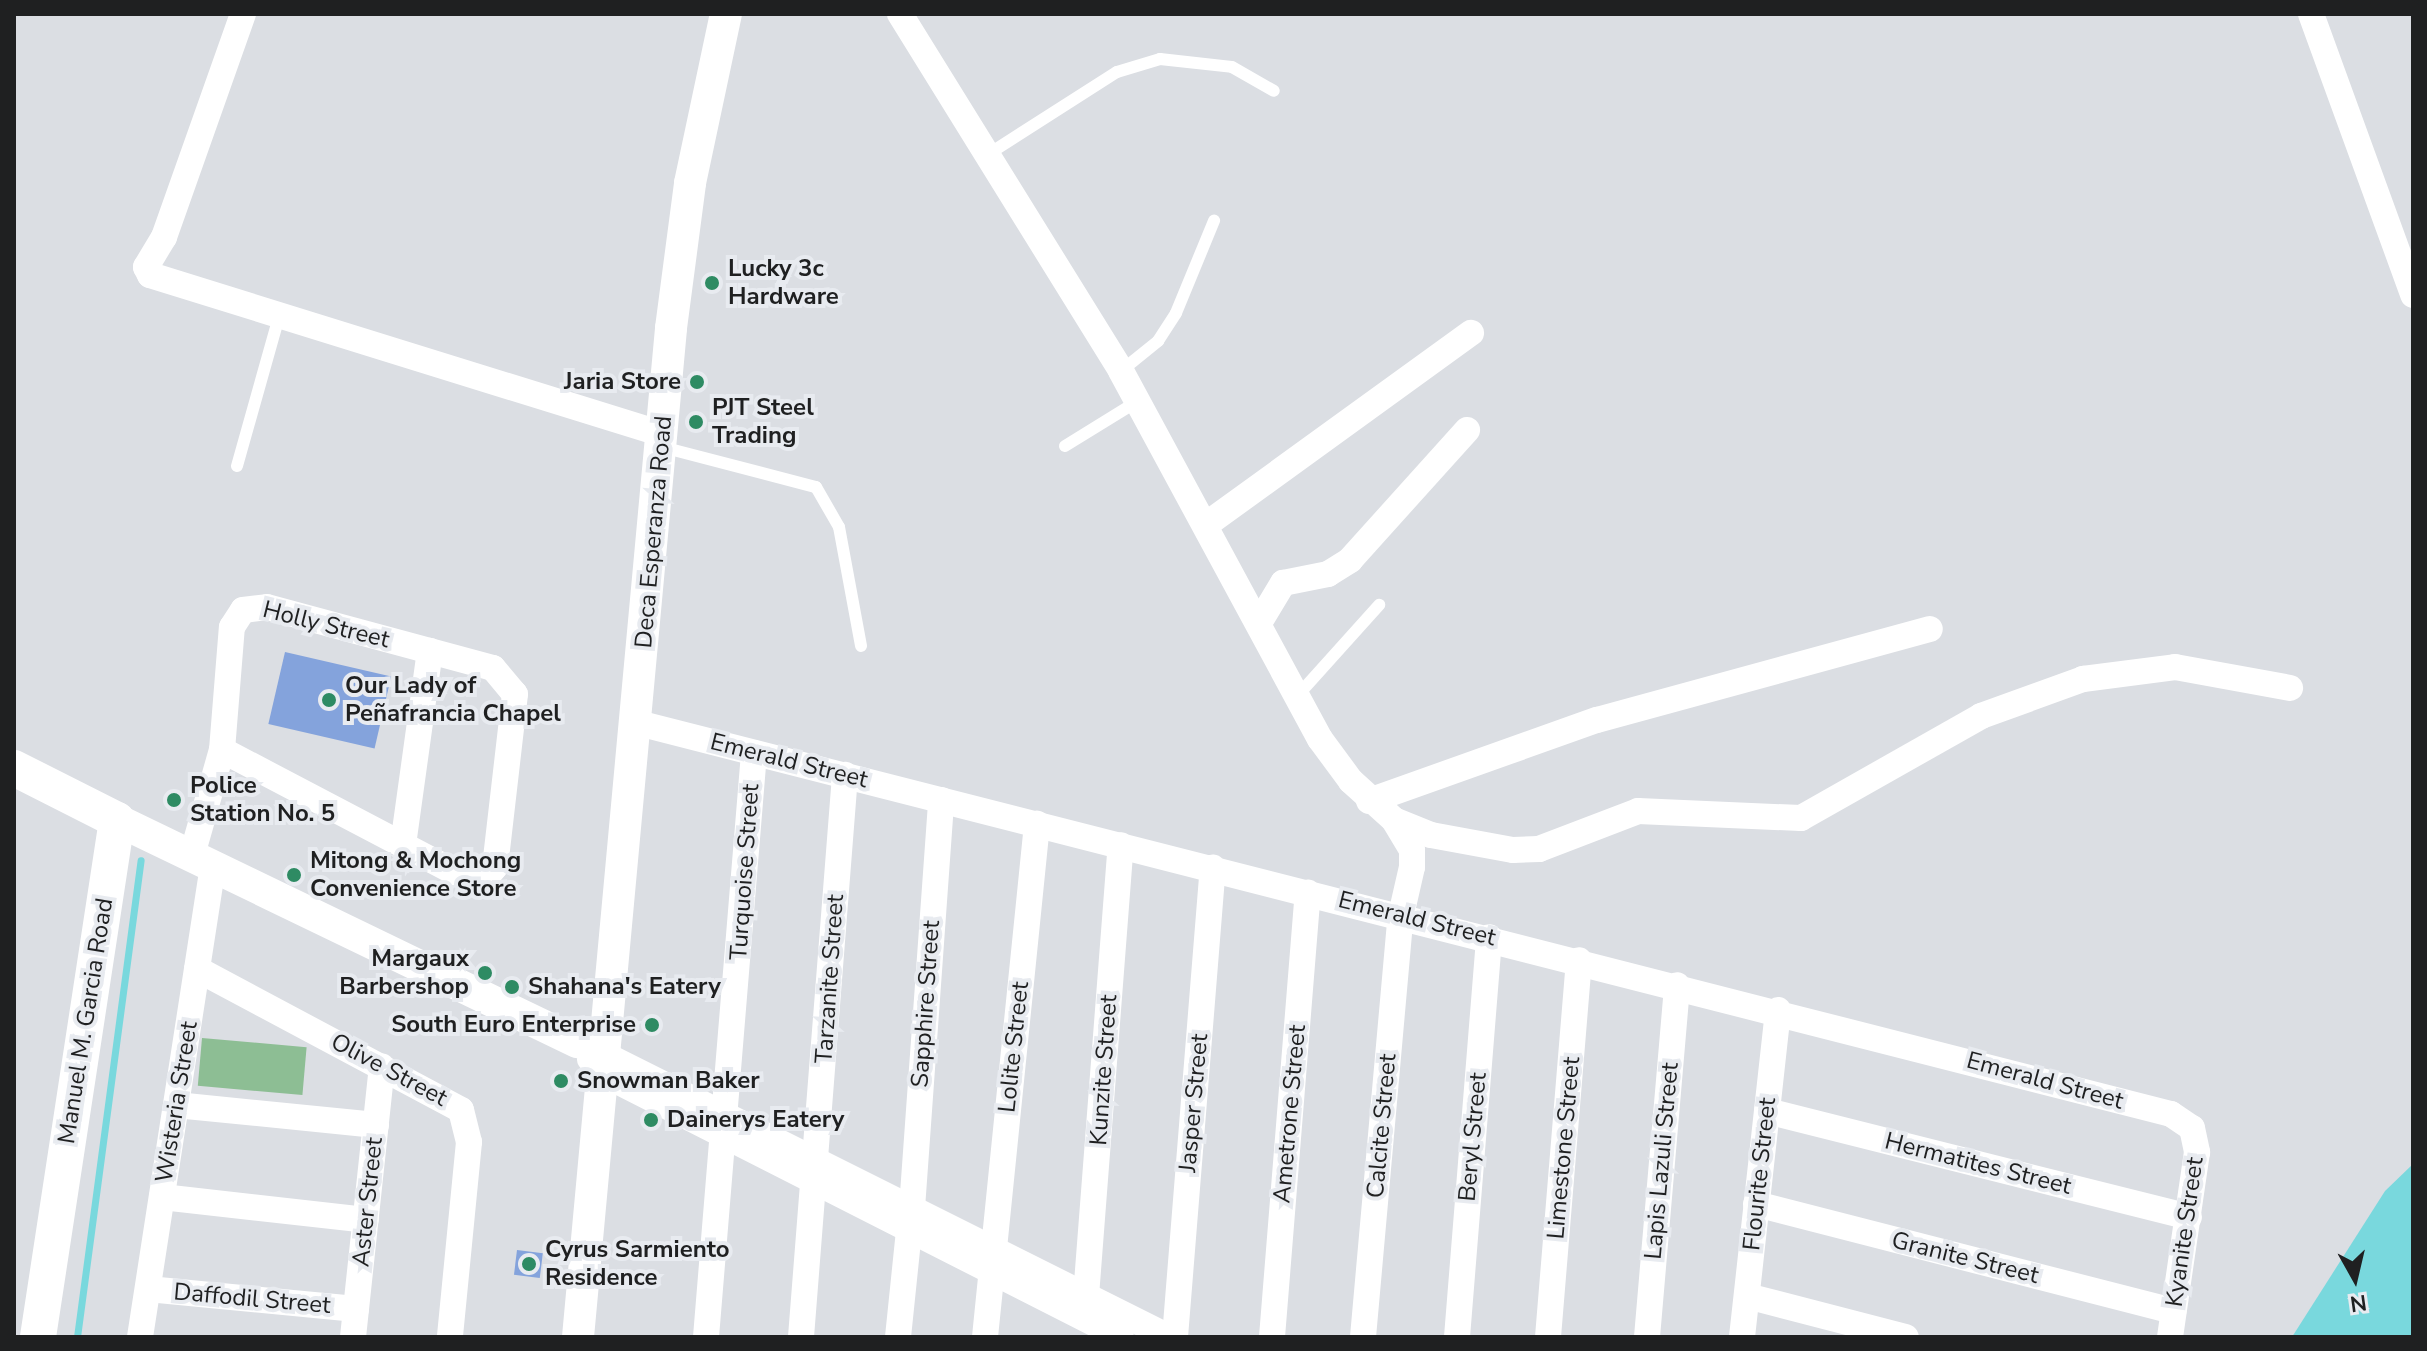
<!DOCTYPE html>
<meta charset="utf-8">
<style>
body{margin:0}
#map{position:relative;width:2427px;height:1351px;overflow:hidden;background:#dbdee3;font-family:"Nunito Sans",sans-serif}
div>[style]{position:absolute}
.green>*{inset:0;background:#8dbe94;transform-origin:0 0}
.water>*{inset:0;background:#79d8dd}
.stream>*{height:7px;margin:-3.5px;padding:0 3.5px;transform-origin:3.5px;border-radius:3.5px;background:#79d8dd}
.building>*{inset:0;background:#84a3dc;transform-origin:0 0}
.service>*{height:12px;margin:-6px;padding:0 6px;transform-origin:6px;border-radius:6px;background:#fff}
.minor>*{height:26px;margin:-13px;padding:0 13px;transform-origin:13px;border-radius:13px;background:#fff}
.tertiary>*{height:32px;margin:-16px;padding:0 16px;transform-origin:16px;border-radius:16px;background:#fff}
.secondary>*{height:36px;margin:-18px;padding:0 18px;transform-origin:18px;border-radius:18px;background:#fff}
.dots>*{width:22px;height:22px;translate:-50% -50%;box-sizing:border-box;border:4px solid #e8ebf0;border-radius:50%}
span{translate:-50% -50%;white-space:nowrap;text-align:center;line-height:1.15;-webkit-text-stroke:8px #e8ebf0;paint-order:stroke}
.poi-label{font-size:24px;color:#1f2021;font-weight:700}
.left{translate:0 -50%;text-align:left}
.right{translate:-100% -50%;text-align:right}
.street-label{font-size:24px;color:#1f2021}
.frame{position:absolute;inset:0;border:16px solid #1f2021;pointer-events:none}
.north{position:absolute;left:2315px;top:1239px;width:80px;height:80px;-webkit-text-stroke:6px #e8ebf0;paint-order:stroke;rotate:172deg;font-size:22px;font-weight:700;line-height:32px;text-align:center;color:#1f2021}
.north::after{content:'';display:block;margin:auto;width:28px;height:36px;background:#1f2021;clip-path:polygon(50% 0,100% 100%,50% 72%,0 100%)}
</style>
<div id="map">
<div class="green">
<i style="left:202px;top:1038px;width:105px;height:48px;rotate:5deg"></i>
</div>
<div class="water">
<i style="clip-path:polygon(2413px 1164px,2413px 1337px,2292px 1337px,2385px 1191px)"></i>
</div>
<div class="stream">
<i style="left:77px;top:1337px;width:481px;rotate:-82.4deg"></i>
</div>
<div class="building">
<i style="left:285px;top:652px;width:109px;height:74px;rotate:13deg"></i>
<i style="left:517px;top:1250px;width:26px;height:25px;rotate:7deg"></i>
</div>
<div class="service">
<i style="left:987px;top:155px;width:154px;rotate:-32.6deg"></i>
<i style="left:1117px;top:72px;width:45px;rotate:-16.8deg"></i>
<i style="left:1160px;top:59px;width:72px;rotate:6.3deg"></i>
<i style="left:1232px;top:67px;width:48px;rotate:29.7deg"></i>
<i style="left:1121px;top:371px;width:48px;rotate:-39deg"></i>
<i style="left:1158px;top:341px;width:33px;rotate:-57deg"></i>
<i style="left:1176px;top:313px;width:100px;rotate:-67.6deg"></i>
<i style="left:1065px;top:446px;width:86px;rotate:-31.7deg"></i>
<i style="left:662px;top:447px;width:159px;rotate:14.6deg"></i>
<i style="left:816px;top:487px;width:46px;rotate:60.1deg"></i>
<i style="left:839px;top:527px;width:121px;rotate:79.5deg"></i>
<i style="left:237px;top:466px;width:155px;rotate:-74.3deg"></i>
<i style="left:1299px;top:694px;width:120px;rotate:-48deg"></i>
</div>
<div class="minor">
<i style="left:243px;top:14px;width:237px;rotate:109.5deg"></i>
<i style="left:164px;top:237px;width:35px;rotate:121deg"></i>
<i style="left:146px;top:267px;width:9px;rotate:63deg"></i>
<i style="left:150px;top:275px;width:536px;rotate:17.25deg"></i>
<i style="left:900px;top:14px;width:420px;rotate:58.2deg"></i>
<i style="left:1121px;top:371px;width:418px;rotate:61.6deg"></i>
<i style="left:1320px;top:739px;width:52px;rotate:53.6deg"></i>
<i style="left:1351px;top:781px;width:58px;rotate:42.2deg"></i>
<i style="left:1394px;top:820px;width:40px;rotate:22deg"></i>
<i style="left:1431px;top:835px;width:83px;rotate:10.4deg"></i>
<i style="left:1513px;top:850px;width:26px;rotate:-2deg"></i>
<i style="left:1539px;top:849px;width:106px;rotate:-21deg"></i>
<i style="left:1638px;top:811px;width:163px;rotate:2.5deg"></i>
<i style="left:1801px;top:818px;width:207px;rotate:-29.5deg"></i>
<i style="left:1981px;top:716px;width:109px;rotate:-19.9deg"></i>
<i style="left:2083px;top:679px;width:93px;rotate:-7.4deg"></i>
<i style="left:2175px;top:667px;width:117px;rotate:10.3deg"></i>
<i style="left:2311px;top:14px;width:299px;rotate:70deg"></i>
<i style="left:1207px;top:524px;width:326px;rotate:-35.9deg"></i>
<i style="left:1259px;top:623px;width:47px;rotate:-59deg"></i>
<i style="left:1283px;top:583px;width:46px;rotate:-11.3deg"></i>
<i style="left:1328px;top:574px;width:26px;rotate:-32deg"></i>
<i style="left:1350px;top:560px;width:175px;rotate:-48deg"></i>
<i style="left:638px;top:723px;width:1582px;rotate:14.31deg"></i>
<i style="left:2171px;top:1114px;width:25px;rotate:34deg"></i>
<i style="left:2192px;top:1128px;width:25px;rotate:78deg"></i>
<i style="left:2197px;top:1152px;width:187px;rotate:98.3deg"></i>
<i style="left:1369px;top:801px;width:242px;rotate:-19.6deg"></i>
<i style="left:1597px;top:720px;width:345px;rotate:-15.3deg"></i>
<i style="left:403px;top:845px;width:196px;rotate:-82.1deg"></i>
<i style="left:192px;top:855px;width:109px;rotate:-74.1deg"></i>
<i style="left:222px;top:750px;width:123px;rotate:-85.4deg"></i>
<i style="left:232px;top:627px;width:20px;rotate:-57deg"></i>
<i style="left:243px;top:610px;width:24px;rotate:-7deg"></i>
<i style="left:267px;top:607px;width:234px;rotate:15.1deg"></i>
<i style="left:493px;top:668px;width:34px;rotate:50deg"></i>
<i style="left:515px;top:694px;width:174px;rotate:96.6deg"></i>
<i style="left:495px;top:867px;width:16px;rotate:130deg"></i>
<i style="left:485px;top:879px;width:23px;rotate:-173deg"></i>
<i style="left:462px;top:876px;width:271px;rotate:-152.3deg"></i>
<i style="left:197px;top:969px;width:299px;rotate:28.1deg"></i>
<i style="left:461px;top:1110px;width:33px;rotate:76deg"></i>
<i style="left:469px;top:1142px;width:196px;rotate:95.6deg"></i>
<i style="left:589px;top:1047px;width:648px;rotate:26.57deg"></i>
<i style="left:590px;top:1059px;width:18px;rotate:52deg"></i>
<i style="left:601px;top:1073px;width:583px;rotate:26.92deg"></i>
<i style="left:176px;top:1105px;width:201px;rotate:5.7deg"></i>
<i style="left:1767px;top:1111px;width:435px;rotate:14.1deg"></i>
<i style="left:162px;top:1197px;width:205px;rotate:6.4deg"></i>
<i style="left:1756px;top:1204px;width:431px;rotate:14.4deg"></i>
<i style="left:912px;top:1208px;width:409px;rotate:-85.9deg"></i>
<i style="left:148px;top:1289px;width:209px;rotate:5.5deg"></i>
<i style="left:1086px;top:1296px;width:452px;rotate:-85.6deg"></i>
<i style="left:1747px;top:1296px;width:164px;rotate:14.5deg"></i>
<i style="left:140px;top:1337px;width:477px;rotate:-81.2deg"></i>
<i style="left:353px;top:1337px;width:272px;rotate:-83.9deg"></i>
<i style="left:706px;top:1337px;width:586px;rotate:-85.3deg"></i>
<i style="left:801px;top:1337px;width:564px;rotate:-85.52deg"></i>
<i style="left:898px;top:1337px;width:108px;rotate:-84.1deg"></i>
<i style="left:985px;top:1337px;width:516px;rotate:-84.21deg"></i>
<i style="left:1175px;top:1337px;width:471px;rotate:-85.4deg"></i>
<i style="left:1272px;top:1337px;width:446px;rotate:-85.4deg"></i>
<i style="left:1363px;top:1337px;width:424px;rotate:-84.9deg"></i>
<i style="left:1401px;top:915px;width:49px;rotate:-77.1deg"></i>
<i style="left:1412px;top:867px;width:17px;rotate:-90deg"></i>
<i style="left:1412px;top:850px;width:35px;rotate:-121deg"></i>
<i style="left:1457px;top:1337px;width:401px;rotate:-85.4deg"></i>
<i style="left:1548px;top:1337px;width:378px;rotate:-85.3deg"></i>
<i style="left:1647px;top:1337px;width:353px;rotate:-85.1deg"></i>
<i style="left:1742px;top:1337px;width:329px;rotate:-83.7deg"></i>
</div>
<div class="tertiary">
<i style="left:117px;top:820px;width:511px;rotate:25.76deg"></i>
<i style="left:578px;top:1337px;width:1013px;rotate:-84.73deg"></i>
<i style="left:671px;top:328px;width:146px;rotate:-82.5deg"></i>
<i style="left:690px;top:183px;width:173px;rotate:-78deg"></i>
</div>
<div class="secondary">
<i style="left:14px;top:768px;width:115px;rotate:26.8deg"></i>
<i style="left:117px;top:820px;width:523px;rotate:98.69deg"></i>
</div>
<div class="dots">
<i style="left:712px;top:283px;background:#2e8b63"></i>
<i style="left:697px;top:382px;background:#2e8b63"></i>
<i style="left:696px;top:422px;background:#2e8b63"></i>
<i style="left:329px;top:700px;background:#2e8b63"></i>
<i style="left:174px;top:800px;background:#2e8b63"></i>
<i style="left:294px;top:875px;background:#2e8b63"></i>
<i style="left:485px;top:973px;background:#2e8b63"></i>
<i style="left:512px;top:987px;background:#2e8b63"></i>
<i style="left:652px;top:1025px;background:#2e8b63"></i>
<i style="left:561px;top:1081px;background:#2e8b63"></i>
<i style="left:651px;top:1120px;background:#2e8b63"></i>
<i style="left:529px;top:1264px;background:#2e8b63"></i>
</div>
<div class="poi-label">
<span class="left" style="left:728px;top:283px">Lucky 3c<br>Hardware</span>
<span class="right" style="left:681px;top:382px">Jaria Store</span>
<span class="left" style="left:712px;top:422px">PJT Steel<br>Trading</span>
<span class="left" style="left:345px;top:700px">Our Lady of<br>Peñafrancia Chapel</span>
<span class="left" style="left:190px;top:800px">Police<br>Station No. 5</span>
<span class="left" style="left:310px;top:875px">Mitong &amp; Mochong<br>Convenience Store</span>
<span class="right" style="left:469px;top:973px">Margaux<br>Barbershop</span>
<span class="left" style="left:528px;top:987px">Shahana's Eatery</span>
<span class="right" style="left:636px;top:1025px">South Euro Enterprise</span>
<span class="left" style="left:577px;top:1081px">Snowman Baker</span>
<span class="left" style="left:667px;top:1120px">Dainerys Eatery</span>
<span class="left" style="left:545px;top:1264px">Cyrus Sarmiento<br>Residence</span>
</div>
<div class="street-label">
<span style="left:654px;top:532px;rotate:-85deg">Deca Esperanza Road</span>
<span style="left:326px;top:625px;rotate:14deg">Holly Street</span>
<span style="left:789px;top:761px;rotate:14deg">Emerald Street</span>
<span style="left:745px;top:872px;rotate:-86deg">Turquoise Street</span>
<span style="left:1417px;top:919px;rotate:14deg">Emerald Street</span>
<span style="left:830px;top:979px;rotate:-86deg">Tarzanite Street</span>
<span style="left:926px;top:1004px;rotate:-86deg">Sapphire Street</span>
<span style="left:86px;top:1021px;rotate:-81deg">Manuel M. Garcia Road</span>
<span style="left:1014px;top:1047px;rotate:-84deg">Lolite Street</span>
<span style="left:389px;top:1070px;rotate:28deg">Olive Street</span>
<span style="left:1104px;top:1070px;rotate:-86deg">Kunzite Street</span>
<span style="left:2045px;top:1081px;rotate:15deg">Emerald Street</span>
<span style="left:177px;top:1102px;rotate:-81deg">Wisteria Street</span>
<span style="left:1194px;top:1103px;rotate:-85deg">Jasper Street</span>
<span style="left:1290px;top:1114px;rotate:-85deg">Ametrone Street</span>
<span style="left:1382px;top:1126px;rotate:-85deg">Calcite Street</span>
<span style="left:1473px;top:1137px;rotate:-85deg">Beryl Street</span>
<span style="left:1564px;top:1148px;rotate:-85deg">Limestone Street</span>
<span style="left:1662px;top:1161px;rotate:-85deg">Lapis Lazuli Street</span>
<span style="left:1978px;top:1164px;rotate:14deg">Hermatites Street</span>
<span style="left:1760px;top:1174px;rotate:-84deg">Flourite Street</span>
<span style="left:368px;top:1202px;rotate:-84deg">Aster Street</span>
<span style="left:2185px;top:1232px;rotate:-82deg">Kyanite Street</span>
<span style="left:1965px;top:1258px;rotate:14deg">Granite Street</span>
<span style="left:252px;top:1299px;rotate:5deg">Daffodil Street</span>
</div>
<div class="frame"></div>
<div class="north">N</div>
</div>
